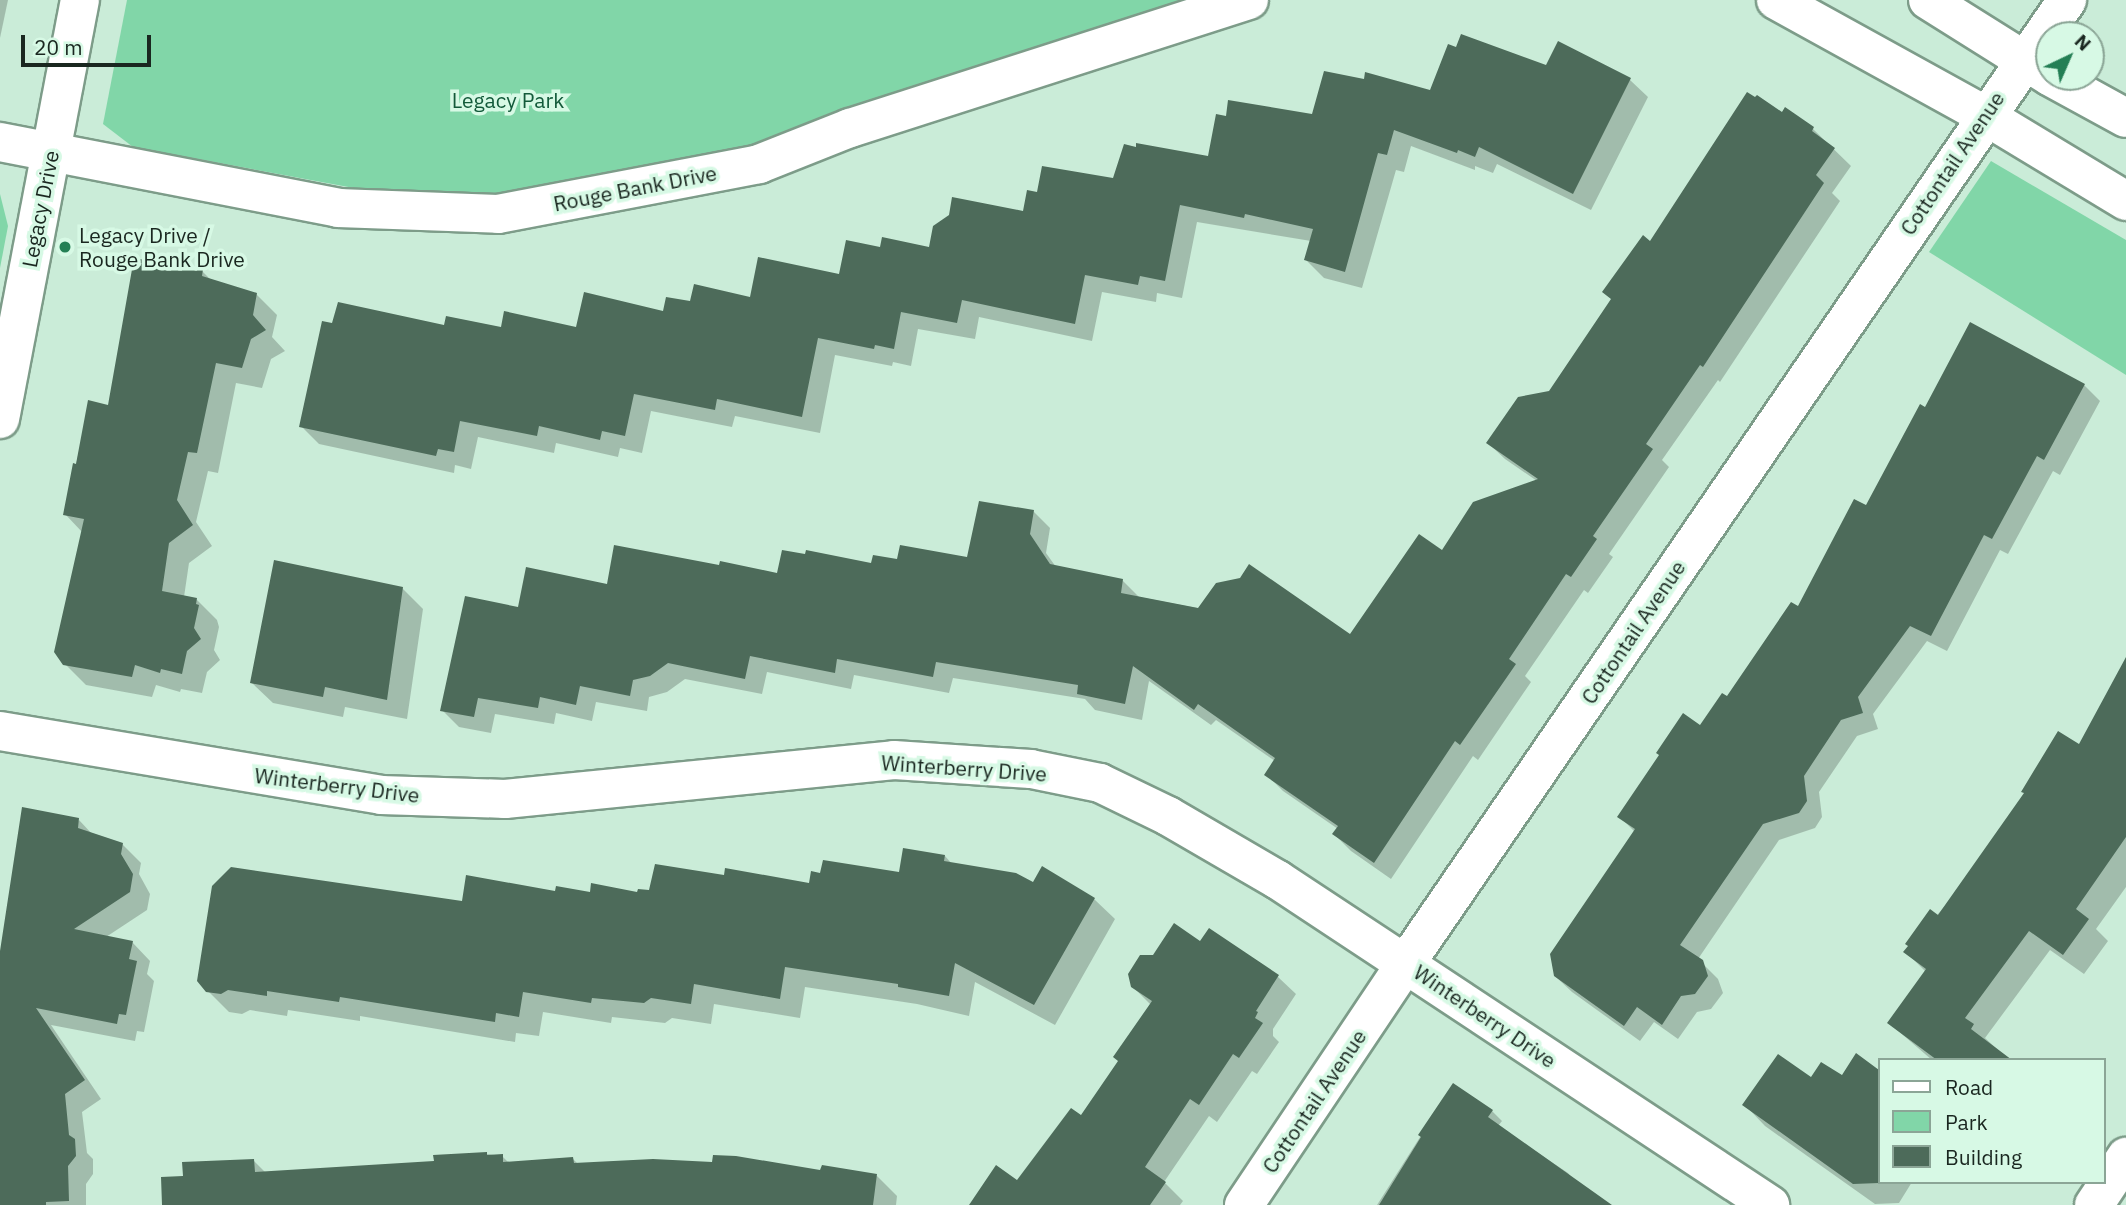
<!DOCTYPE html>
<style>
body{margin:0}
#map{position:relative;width:2126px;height:1205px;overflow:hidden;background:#caecd8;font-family:"IBM Plex Sans",sans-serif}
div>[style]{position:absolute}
.green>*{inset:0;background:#81d6a8}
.shadow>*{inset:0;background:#0003}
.building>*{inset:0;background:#4d6b5a}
.roads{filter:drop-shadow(2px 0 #7d9c89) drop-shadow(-2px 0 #7d9c89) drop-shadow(0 2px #7d9c89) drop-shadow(0 -2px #7d9c89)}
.street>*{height:38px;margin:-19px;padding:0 19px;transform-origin:19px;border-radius:19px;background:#fff}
.dots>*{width:19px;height:19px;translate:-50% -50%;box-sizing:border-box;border:4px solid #d7f9e5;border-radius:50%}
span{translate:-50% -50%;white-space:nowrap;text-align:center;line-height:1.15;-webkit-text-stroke:7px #d7f9e5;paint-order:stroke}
.park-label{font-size:21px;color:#135a3a}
.street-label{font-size:21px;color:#1a2720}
.poi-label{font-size:21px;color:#1a2720}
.left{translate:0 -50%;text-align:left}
.legend{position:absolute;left:1878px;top:1058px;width:228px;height:126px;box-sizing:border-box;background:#d7f9e5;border:2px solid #8ba596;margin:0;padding:9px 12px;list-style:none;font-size:21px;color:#1a2720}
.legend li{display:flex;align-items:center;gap:14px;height:35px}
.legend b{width:35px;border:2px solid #8ba596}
.north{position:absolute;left:2035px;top:21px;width:70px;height:70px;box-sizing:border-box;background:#d7f9e5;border:2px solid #8ba596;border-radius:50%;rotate:44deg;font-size:19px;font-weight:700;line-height:28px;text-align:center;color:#1a2720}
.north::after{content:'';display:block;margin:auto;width:24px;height:32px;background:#247f55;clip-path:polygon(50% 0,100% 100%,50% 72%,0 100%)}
.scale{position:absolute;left:21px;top:35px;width:130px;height:32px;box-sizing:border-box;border:4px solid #1a2720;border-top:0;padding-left:9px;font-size:21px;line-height:24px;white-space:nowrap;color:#1a2720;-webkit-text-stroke:5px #d7f9e5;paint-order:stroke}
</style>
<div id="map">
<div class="green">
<i style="clip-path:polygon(127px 0,1180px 0,756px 149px,507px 203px,370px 191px,133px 147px,103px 124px)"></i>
<i style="clip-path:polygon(1991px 161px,2126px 240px,2126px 375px,1929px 252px)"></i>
<i style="clip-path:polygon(0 194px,8px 226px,0 268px)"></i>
</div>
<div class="shadow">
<i style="clip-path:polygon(0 0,8px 0,0 38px)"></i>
<i style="clip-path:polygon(1547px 67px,1630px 80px,1648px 97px,1591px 210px,1497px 164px,1493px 173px,1475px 166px,1475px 170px,1411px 146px,1404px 172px,1396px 170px,1362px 288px,1324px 278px,1306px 260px,1311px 241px,1197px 222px,1182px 298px,1157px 293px,1156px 302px,1102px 292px,1092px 341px,979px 317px,975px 339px,918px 329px,911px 366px,893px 362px,892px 366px,835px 355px,820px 433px,735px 416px,732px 427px,651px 411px,642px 453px,620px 448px,618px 457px,556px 443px,554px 453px,478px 437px,471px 469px,455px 465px,454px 473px,319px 444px,301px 426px,445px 327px,578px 329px,664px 313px,691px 303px,751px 300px,841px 276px,882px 249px,930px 249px,1024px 213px,1038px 194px,1209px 158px,1313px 116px)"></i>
<i style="clip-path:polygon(1785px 109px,1813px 129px,1851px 166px,1832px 193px,1840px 201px,1720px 382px,1718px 380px,1662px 460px,1669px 467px,1609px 554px,1613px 557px,1588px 593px,1584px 590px,1525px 676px,1531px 682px,1478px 760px,1473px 756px,1391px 879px,1351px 851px,1334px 834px,1338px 829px,1283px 791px,1266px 774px,1275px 761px,1216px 720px,1211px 725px,1149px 681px,1142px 720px,1095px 710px,1085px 699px,953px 678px,949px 693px,854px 675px,851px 689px,767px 672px,762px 694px,685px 679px,667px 692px,649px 697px,647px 711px,596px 702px,592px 721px,556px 713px,554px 724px,495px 714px,491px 733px,459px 727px,442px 710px,519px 610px,608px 586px,779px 576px,898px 561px,969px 559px,1033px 511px,1050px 528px,1046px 553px,1056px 567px,1122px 580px,1139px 597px,1350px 637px,1442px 552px,1537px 481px,1505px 459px,1488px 443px,1550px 393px,1651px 243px)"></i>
<i style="clip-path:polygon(202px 271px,212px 281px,256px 294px,277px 315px,272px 337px,285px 351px,271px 359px,262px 388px,236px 383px,218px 473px,208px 471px,196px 522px,212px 546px,189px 563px,184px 597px,196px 599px,217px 620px,219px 627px,214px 650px,220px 660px,207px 672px,202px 693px,181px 689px,180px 692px,156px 685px,152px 697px,86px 685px,65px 664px,83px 533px,65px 514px,90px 402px,109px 407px)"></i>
<i style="clip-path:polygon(1971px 324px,2084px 385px,2100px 401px,2060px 475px,2053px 471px,2008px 554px,2000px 550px,1947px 651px,1927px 641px,1873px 714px,1878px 729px,1857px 736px,1819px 792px,1822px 817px,1815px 828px,1779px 840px,1698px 959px,1718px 979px,1723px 993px,1711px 1009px,1697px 1012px,1678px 1039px,1654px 1022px,1640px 1041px,1572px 992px,1555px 976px,1635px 832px,1620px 817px,1727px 699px,1798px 609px,1866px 507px,1925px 409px)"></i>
<i style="clip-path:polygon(402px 588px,423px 609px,407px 719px,345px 707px,343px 717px,273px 703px,252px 683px)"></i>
<i style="clip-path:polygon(2126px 660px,2126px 887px,2096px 929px,2108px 941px,2084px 974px,2050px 950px,1985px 1038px,2009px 1060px,1932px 1060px,1889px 1023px,1926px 972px,1906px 952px,2079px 747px)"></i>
<i style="clip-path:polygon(79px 820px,93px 835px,122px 844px,141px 863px,139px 874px,150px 894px,147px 910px,106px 937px,132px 942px,150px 961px,147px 974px,154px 981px,144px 1032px,137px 1031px,135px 1041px,51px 1025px,101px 1099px,82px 1112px,87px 1153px,93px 1159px,93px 1174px,86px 1184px,86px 1205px,0 1205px,0 957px)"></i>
<i style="clip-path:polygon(945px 856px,952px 864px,1094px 899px,1115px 919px,1055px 1025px,975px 982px,969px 1016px,917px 1004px,805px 987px,800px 1018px,714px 1004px,711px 1024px,672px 1018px,665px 1023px,612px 1017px,611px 1023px,543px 1012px,539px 1036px,516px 1033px,515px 1042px,360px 1016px,360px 1021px,288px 1010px,287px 1016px,250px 1010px,242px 1014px,229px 1012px,208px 991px,463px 903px,556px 893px,639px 894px,725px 877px,811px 885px,900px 874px)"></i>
<i style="clip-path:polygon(1209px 931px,1278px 977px,1296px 994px,1273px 1029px,1273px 1036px,1279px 1042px,1257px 1074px,1252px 1071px,1217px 1122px,1209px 1116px,1164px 1182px,1183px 1201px,1180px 1205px,971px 1205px,1018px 1182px,1081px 1117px,1120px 1061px,1151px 1005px,1133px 987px,1154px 957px,1201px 943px)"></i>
<i style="clip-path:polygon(1857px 1056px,1879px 1072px,1879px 1182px,1912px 1182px,1899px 1203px,1875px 1204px,1765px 1126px,1745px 1105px,1812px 1079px,1842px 1078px)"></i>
<i style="clip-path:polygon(1453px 1085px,1492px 1111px,1502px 1121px,1498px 1126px,1568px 1173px,1592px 1205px,1377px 1205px)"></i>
<i style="clip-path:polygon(486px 1154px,502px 1156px,509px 1163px,573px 1159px,578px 1164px,877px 1176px,897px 1196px,896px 1205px,186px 1205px,254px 1161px,266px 1173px,436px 1163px)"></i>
</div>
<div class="building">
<i style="clip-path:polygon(1461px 34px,1546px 65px,1558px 41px,1631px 78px,1573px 194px,1479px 147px,1475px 157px,1458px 150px,1457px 153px,1394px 130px,1387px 155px,1378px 153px,1345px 272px,1304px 260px,1313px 229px,1245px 214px,1244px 218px,1180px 205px,1165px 281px,1140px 276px,1138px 285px,1085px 275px,1075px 324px,962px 300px,957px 323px,901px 312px,894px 349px,875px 345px,874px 349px,818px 338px,802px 417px,717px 399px,715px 410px,634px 394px,625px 436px,602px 431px,600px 440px,539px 426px,537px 436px,460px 421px,454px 452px,438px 449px,436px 456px,299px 427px,322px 321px,332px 323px,338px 302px,444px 325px,446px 316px,501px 327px,504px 311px,576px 327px,584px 292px,663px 311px,666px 297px,690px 301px,694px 284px,750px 297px,758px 257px,839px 274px,846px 240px,880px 247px,882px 237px,929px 247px,933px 226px,949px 215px,952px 197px,1023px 211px,1027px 190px,1037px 192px,1042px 166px,1113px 178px,1124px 144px,1136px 147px,1136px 143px,1208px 156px,1216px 114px,1226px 116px,1228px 100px,1312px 114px,1324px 71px,1364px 79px,1365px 72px,1430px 90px,1448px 44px,1456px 47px)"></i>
<i style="clip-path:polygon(1747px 92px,1755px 97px,1757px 95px,1782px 112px,1785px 107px,1814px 127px,1812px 131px,1835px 148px,1816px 175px,1824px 183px,1703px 367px,1700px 365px,1646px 444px,1653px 449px,1593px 536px,1597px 539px,1571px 577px,1566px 574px,1509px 659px,1516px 664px,1460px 745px,1455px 741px,1374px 863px,1332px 834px,1338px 826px,1264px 775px,1275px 758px,1198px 704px,1194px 710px,1133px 666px,1125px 704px,1077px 694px,1078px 685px,936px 662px,933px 677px,837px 659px,835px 673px,750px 656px,745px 679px,668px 663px,650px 676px,633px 680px,630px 696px,580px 686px,576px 705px,540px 697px,538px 708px,478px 698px,474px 717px,440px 711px,465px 596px,518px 607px,526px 567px,607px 584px,614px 545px,719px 565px,720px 561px,777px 573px,782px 550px,805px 554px,806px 550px,871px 563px,873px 555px,897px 559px,900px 545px,967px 557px,979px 501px,1034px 510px,1030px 534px,1050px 564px,1123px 579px,1121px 593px,1198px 608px,1216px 583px,1240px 578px,1249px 564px,1350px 634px,1419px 534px,1442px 550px,1473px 502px,1538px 479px,1486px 443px,1518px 397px,1549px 391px,1611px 299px,1602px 292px,1643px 235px,1650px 241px)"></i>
<i style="clip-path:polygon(134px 258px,203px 269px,202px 276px,257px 293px,253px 315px,266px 330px,251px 339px,242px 368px,216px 363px,197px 453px,188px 452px,177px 500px,193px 525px,169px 543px,162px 591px,197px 598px,196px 604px,199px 605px,194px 628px,201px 639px,187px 651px,182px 674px,161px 669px,160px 673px,135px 665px,132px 677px,63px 665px,54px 652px,84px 519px,63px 515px,73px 463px,76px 464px,88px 400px,108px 405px)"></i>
<i style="clip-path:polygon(1970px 322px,2085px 384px,2044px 460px,2037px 456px,1992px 539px,1984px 535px,1931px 636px,1910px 626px,1858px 697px,1863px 713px,1841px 720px,1804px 776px,1807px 801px,1799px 813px,1763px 824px,1680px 945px,1703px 960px,1708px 976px,1695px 994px,1681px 996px,1662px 1025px,1637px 1007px,1624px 1026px,1554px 976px,1550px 954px,1635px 829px,1617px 817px,1659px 755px,1656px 753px,1683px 713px,1700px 725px,1722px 693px,1727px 696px,1791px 602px,1798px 606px,1854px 499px,1866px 505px,1920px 404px,1925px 407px)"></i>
<i style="clip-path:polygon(274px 560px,403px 587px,387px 700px,325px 687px,323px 697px,250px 683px)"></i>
<i style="clip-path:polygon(2126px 657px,2126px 837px,2076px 909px,2089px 919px,2063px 955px,2029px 931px,1965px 1018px,1974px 1024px,1971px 1029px,2012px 1060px,1937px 1060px,1887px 1023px,1926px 969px,1903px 952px,1908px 946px,1905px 944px,1930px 909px,1938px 915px,2024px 793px,2021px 792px,2058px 731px,2079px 744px)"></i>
<i style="clip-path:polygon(22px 807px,79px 818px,78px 828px,123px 843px,121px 854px,133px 874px,130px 892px,74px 929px,133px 941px,129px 959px,137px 961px,126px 1015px,119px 1014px,117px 1024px,36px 1008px,85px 1080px,65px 1094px,69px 1135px,75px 1139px,76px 1156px,68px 1166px,69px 1201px,46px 1202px,46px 1205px,0 1205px,0 951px)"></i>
<i style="clip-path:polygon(903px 848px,945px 855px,944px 861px,1016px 873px,1033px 882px,1042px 866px,1095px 898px,1034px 1005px,955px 963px,949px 996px,898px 987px,898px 984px,785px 967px,780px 999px,694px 984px,691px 1004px,651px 998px,644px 1003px,592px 998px,591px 1003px,523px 992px,519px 1017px,496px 1013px,495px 1022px,340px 997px,339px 1002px,267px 991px,267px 996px,228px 990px,221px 994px,206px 992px,197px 981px,212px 886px,231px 867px,462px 901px,466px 875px,555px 891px,556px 886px,590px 892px,591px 883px,637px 892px,638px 889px,649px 890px,655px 864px,724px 875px,725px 868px,809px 883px,811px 871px,820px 873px,823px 860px,899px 872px)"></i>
<i style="clip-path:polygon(1174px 923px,1200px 941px,1209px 928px,1279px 975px,1256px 1011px,1258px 1012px,1255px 1018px,1263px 1023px,1239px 1058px,1233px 1054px,1199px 1105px,1190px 1099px,1145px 1167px,1166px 1182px,1150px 1205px,969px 1205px,996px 1165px,1017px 1180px,1071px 1108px,1081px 1115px,1118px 1061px,1113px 1057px,1152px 1001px,1131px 987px,1128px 974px,1140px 955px,1153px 955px)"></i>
<i style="clip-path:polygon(1856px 1053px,1879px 1070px,1879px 1183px,1853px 1184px,1742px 1105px,1778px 1054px,1811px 1077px,1821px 1062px,1842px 1075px)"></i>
<i style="clip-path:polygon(1453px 1083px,1493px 1110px,1488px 1117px,1612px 1205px,1379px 1205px,1421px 1137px,1418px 1135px)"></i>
<i style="clip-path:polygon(487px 1152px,487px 1155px,503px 1154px,503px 1162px,573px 1157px,574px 1163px,653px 1159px,712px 1162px,713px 1155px,736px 1156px,820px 1170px,822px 1165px,877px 1174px,873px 1205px,162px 1205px,161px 1177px,183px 1176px,182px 1162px,254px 1159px,255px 1172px,434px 1161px,433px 1155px)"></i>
</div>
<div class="roads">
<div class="street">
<i style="left:1776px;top:0;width:238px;rotate:28.9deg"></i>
<i style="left:1984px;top:115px;width:166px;rotate:31.2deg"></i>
<i style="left:1928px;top:0;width:143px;rotate:32.1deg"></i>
<i style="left:2051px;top:77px;width:85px;rotate:28.7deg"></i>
<i style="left:0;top:142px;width:344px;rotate:11deg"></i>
<i style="left:338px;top:208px;width:160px;rotate:2.1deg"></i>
<i style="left:498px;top:214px;width:266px;rotate:-10.8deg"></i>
<i style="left:759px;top:164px;width:98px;rotate:-21.6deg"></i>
<i style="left:850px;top:128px;width:419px;rotate:-17.8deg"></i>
<i style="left:0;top:419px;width:427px;rotate:-79.2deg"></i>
<i style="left:0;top:731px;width:386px;rotate:9.5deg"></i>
<i style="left:381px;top:795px;width:124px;rotate:1.8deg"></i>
<i style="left:505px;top:799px;width:391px;rotate:-5.7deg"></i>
<i style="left:894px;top:760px;width:137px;rotate:3.8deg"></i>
<i style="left:1031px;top:769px;width:70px;rotate:11.5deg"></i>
<i style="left:1100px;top:783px;width:76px;rotate:25.9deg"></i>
<i style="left:1168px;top:816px;width:127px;rotate:30.2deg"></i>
<i style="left:1278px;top:880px;width:590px;rotate:33.45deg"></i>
<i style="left:1244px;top:1205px;width:291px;rotate:-56.2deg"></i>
<i style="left:1406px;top:963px;width:1168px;rotate:-55.53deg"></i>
<i style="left:2094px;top:1205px;width:58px;rotate:-56.3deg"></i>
</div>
</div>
<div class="dots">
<i style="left:65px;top:247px;background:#247f55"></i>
</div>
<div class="park-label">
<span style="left:508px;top:100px">Legacy Park</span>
</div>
<div class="street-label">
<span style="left:1952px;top:163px;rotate:-56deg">Cottontail Avenue</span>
<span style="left:635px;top:188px;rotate:-11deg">Rouge Bank Drive</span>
<span style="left:40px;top:209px;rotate:-79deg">Legacy Drive</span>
<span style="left:1633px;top:632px;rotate:-56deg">Cottontail Avenue</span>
<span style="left:964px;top:768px;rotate:4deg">Winterberry Drive</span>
<span style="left:337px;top:785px;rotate:7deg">Winterberry Drive</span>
<span style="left:1485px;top:1016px;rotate:34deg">Winterberry Drive</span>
<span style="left:1314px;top:1101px;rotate:-56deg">Cottontail Avenue</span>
</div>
<div class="poi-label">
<span class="left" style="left:79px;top:247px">Legacy Drive /<br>Rouge Bank Drive</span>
</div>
<ul class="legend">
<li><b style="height:9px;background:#fff"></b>Road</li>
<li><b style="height:19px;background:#81d6a8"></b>Park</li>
<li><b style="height:19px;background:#4d6b5a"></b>Building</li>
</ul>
<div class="north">N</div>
<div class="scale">20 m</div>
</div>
